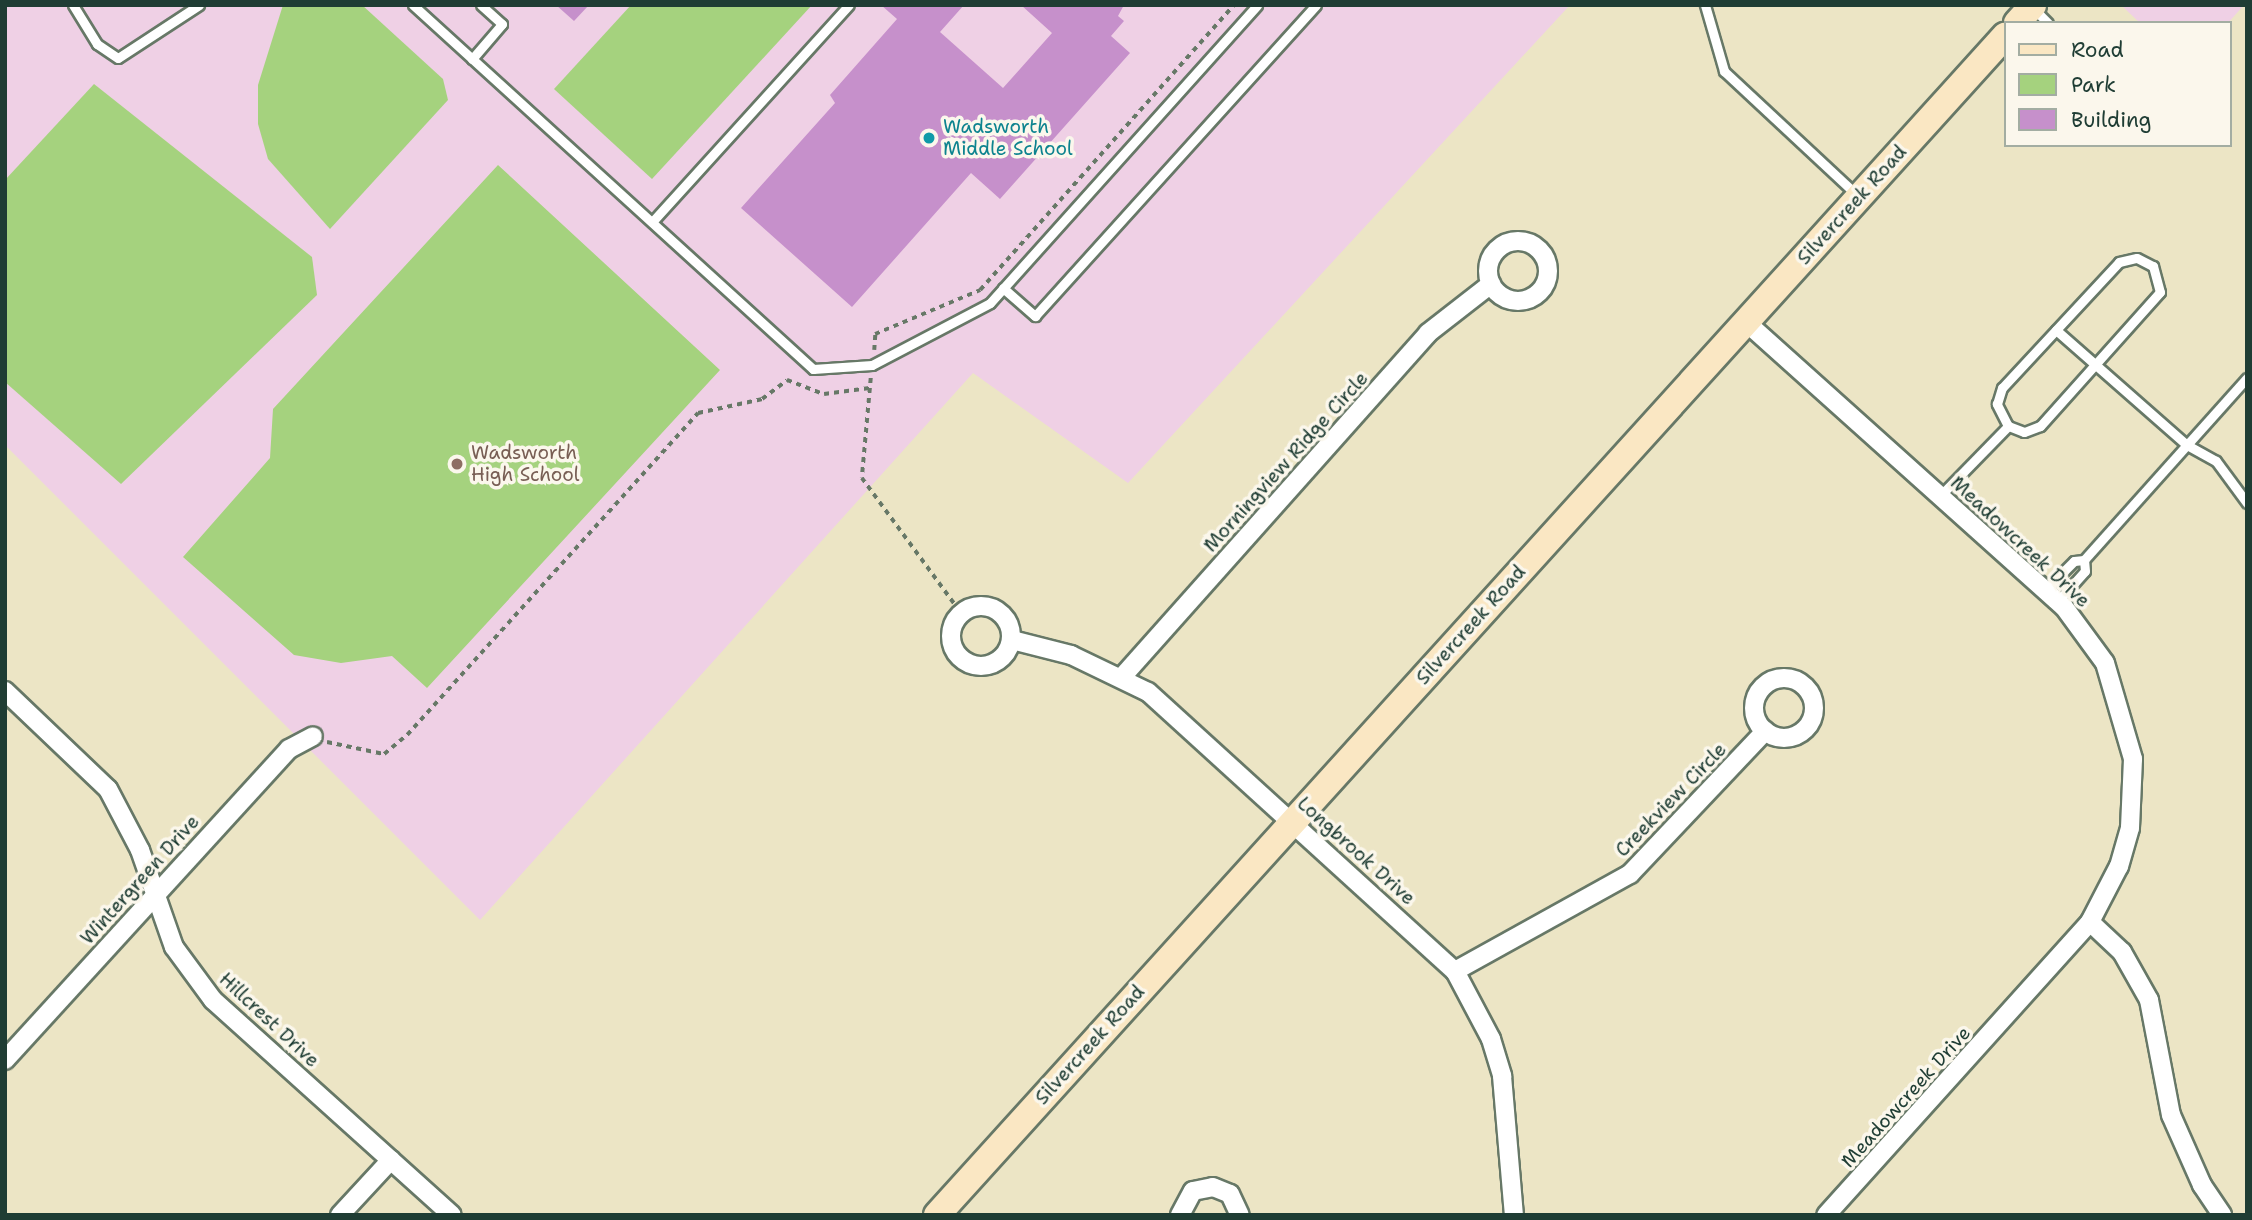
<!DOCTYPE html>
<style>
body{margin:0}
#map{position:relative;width:2252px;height:1220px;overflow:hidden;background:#ece5c5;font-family:"Shantell Sans",sans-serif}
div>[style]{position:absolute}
.built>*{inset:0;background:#efd0e5}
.green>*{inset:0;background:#a5d27e}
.building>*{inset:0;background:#c690cb}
.path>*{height:3.5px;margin-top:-1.75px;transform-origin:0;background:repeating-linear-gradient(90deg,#677867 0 5px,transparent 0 10px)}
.roads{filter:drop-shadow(2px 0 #677867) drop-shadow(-2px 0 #677867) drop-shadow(0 2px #677867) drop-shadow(0 -2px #677867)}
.lane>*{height:9px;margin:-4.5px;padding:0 4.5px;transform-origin:4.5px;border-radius:4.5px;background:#fff}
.street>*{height:18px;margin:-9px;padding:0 9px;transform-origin:9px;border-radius:9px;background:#fff}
.street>.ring{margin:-9px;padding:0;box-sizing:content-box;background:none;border:18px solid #fff;border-radius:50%}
.secondary>*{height:26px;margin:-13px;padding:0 13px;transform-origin:13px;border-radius:13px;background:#fae7c3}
.dots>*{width:19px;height:19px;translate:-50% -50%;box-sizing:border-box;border:4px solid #fbf7ec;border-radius:50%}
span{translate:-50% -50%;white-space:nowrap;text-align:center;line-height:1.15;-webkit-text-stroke:7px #fbf7ec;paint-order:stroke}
.culture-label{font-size:19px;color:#0d838f}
.left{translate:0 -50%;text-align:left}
.street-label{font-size:19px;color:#1f3d34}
.education-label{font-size:19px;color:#785e54}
.frame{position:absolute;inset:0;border:7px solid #1f3d34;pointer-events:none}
.legend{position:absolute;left:2004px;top:21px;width:228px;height:126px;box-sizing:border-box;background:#fbf7ec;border:2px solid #a3ada2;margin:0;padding:9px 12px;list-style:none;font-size:21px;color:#1f3d34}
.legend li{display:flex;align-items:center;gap:14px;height:35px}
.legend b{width:35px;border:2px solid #a3ada2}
</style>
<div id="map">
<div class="built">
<i style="clip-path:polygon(5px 5px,1570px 5px,1128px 483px,973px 373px,480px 920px,5px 445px)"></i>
<i style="clip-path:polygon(2121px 5px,2244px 5px,2228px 23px,2140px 23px)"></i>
</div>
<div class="green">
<i style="clip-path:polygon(283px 5px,362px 5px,443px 79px,448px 100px,330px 229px,268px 159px,258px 124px,258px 85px)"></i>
<i style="clip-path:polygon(631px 5px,812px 5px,652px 179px,554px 89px)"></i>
<i style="clip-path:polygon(94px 84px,312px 257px,317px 295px,121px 484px,5px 382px,5px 180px)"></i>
<i style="clip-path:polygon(498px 165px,720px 370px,427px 688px,392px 656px,341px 663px,294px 655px,183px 557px,270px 458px,273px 409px)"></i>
</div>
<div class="building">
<i style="clip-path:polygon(556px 5px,589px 5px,574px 21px)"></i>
<i style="clip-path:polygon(881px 5px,964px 5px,940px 32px,1003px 88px,1052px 33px,1021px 5px,1124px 5px,1118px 16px,1124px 21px,1111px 36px,1130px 53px,1000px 199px,971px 173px,852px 307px,741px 208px,835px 103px,830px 95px,897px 19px)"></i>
</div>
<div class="path">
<i style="left:874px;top:350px;width:16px;rotate:-86deg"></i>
<i style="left:875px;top:334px;width:114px;rotate:-22.7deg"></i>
<i style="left:980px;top:290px;width:382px;rotate:-48.3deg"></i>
<i style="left:871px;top:378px;width:100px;rotate:95.1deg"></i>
<i style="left:862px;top:478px;width:167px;rotate:53.7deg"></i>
<i style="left:327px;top:742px;width:58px;rotate:11.9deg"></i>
<i style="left:384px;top:754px;width:30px;rotate:-40deg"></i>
<i style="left:407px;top:735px;width:434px;rotate:-47.9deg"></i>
<i style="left:698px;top:413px;width:66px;rotate:-12.3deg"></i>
<i style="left:762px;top:399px;width:31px;rotate:-37deg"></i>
<i style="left:787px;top:380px;width:40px;rotate:21deg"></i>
<i style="left:824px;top:394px;width:46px;rotate:-7.4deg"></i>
</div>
<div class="roads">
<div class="lane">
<i style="left:73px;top:5px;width:46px;rotate:58.4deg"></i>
<i style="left:97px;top:44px;width:25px;rotate:34deg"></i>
<i style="left:118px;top:58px;width:97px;rotate:-33.2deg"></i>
<i style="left:413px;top:5px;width:541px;rotate:42.3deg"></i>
<i style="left:813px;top:369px;width:59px;rotate:-3.9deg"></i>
<i style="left:872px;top:365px;width:133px;rotate:-27.7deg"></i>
<i style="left:990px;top:303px;width:400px;rotate:-48.1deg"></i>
<i style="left:1705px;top:5px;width:69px;rotate:73.9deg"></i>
<i style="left:1724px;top:71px;width:182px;rotate:43deg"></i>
<i style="left:2033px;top:8px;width:21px;rotate:45deg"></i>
<i style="left:472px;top:59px;width:46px;rotate:-49.4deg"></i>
<i style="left:502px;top:24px;width:28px;rotate:-138deg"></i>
<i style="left:652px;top:222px;width:293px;rotate:-47.8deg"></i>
<i style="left:2137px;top:258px;width:18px;rotate:27deg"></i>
<i style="left:2153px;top:266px;width:27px;rotate:75deg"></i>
<i style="left:2160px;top:292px;width:180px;rotate:131.8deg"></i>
<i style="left:2040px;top:426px;width:17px;rotate:159deg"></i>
<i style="left:2024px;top:432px;width:17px;rotate:-159deg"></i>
<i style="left:2008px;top:426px;width:25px;rotate:-117deg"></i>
<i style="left:1997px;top:404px;width:17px;rotate:-73deg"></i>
<i style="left:2002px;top:388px;width:172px;rotate:-47.1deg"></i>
<i style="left:2119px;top:262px;width:18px;rotate:-13deg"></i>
<i style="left:1003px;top:288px;width:43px;rotate:41.2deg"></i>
<i style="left:1035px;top:316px;width:419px;rotate:-47.9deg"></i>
<i style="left:2056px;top:330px;width:174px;rotate:41.3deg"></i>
<i style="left:2187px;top:445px;width:33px;rotate:29deg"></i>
<i style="left:2216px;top:461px;width:52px;rotate:53.6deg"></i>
<i style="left:1940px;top:496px;width:98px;rotate:-45.8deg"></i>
<i style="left:2045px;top:590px;width:41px;rotate:-45deg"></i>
<i style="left:2074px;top:561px;width:10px;rotate:-6deg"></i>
<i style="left:2084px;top:560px;width:244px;rotate:-48.2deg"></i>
<i style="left:2058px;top:601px;width:40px;rotate:-48deg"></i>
<i style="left:2085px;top:571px;width:11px;rotate:-95deg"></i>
</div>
<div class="street">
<i class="ring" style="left:1488px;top:241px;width:42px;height:42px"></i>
<i style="left:1746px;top:322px;width:427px;rotate:41.9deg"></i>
<i style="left:2064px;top:607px;width:69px;rotate:53.8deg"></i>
<i style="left:2105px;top:663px;width:100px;rotate:73.7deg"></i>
<i style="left:2133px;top:759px;width:69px;rotate:92.5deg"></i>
<i style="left:2130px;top:828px;width:40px;rotate:106deg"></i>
<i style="left:2119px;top:866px;width:63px;rotate:117.4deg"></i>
<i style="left:2090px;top:922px;width:394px;rotate:132deg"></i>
<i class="ring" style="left:951px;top:606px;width:42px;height:42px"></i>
<i style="left:1012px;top:640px;width:61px;rotate:14.3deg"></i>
<i style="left:1071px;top:655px;width:85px;rotate:25.7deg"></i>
<i style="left:1148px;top:692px;width:415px;rotate:42.3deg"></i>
<i style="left:1455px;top:971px;width:77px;rotate:62.1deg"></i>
<i style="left:1491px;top:1039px;width:39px;rotate:73deg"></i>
<i style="left:1502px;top:1076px;width:140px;rotate:85.1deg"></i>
<i style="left:1122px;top:677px;width:460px;rotate:-48.3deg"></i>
<i style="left:1428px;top:333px;width:80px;rotate:-37.9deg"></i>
<i class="ring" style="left:1754px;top:678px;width:42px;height:42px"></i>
<i style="left:5px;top:691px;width:142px;rotate:43.6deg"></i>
<i style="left:108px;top:789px;width:69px;rotate:62.3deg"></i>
<i style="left:140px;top:850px;width:103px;rotate:70.7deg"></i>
<i style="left:174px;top:947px;width:66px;rotate:53.7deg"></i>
<i style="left:213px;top:1000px;width:321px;rotate:42deg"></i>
<i style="left:2090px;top:922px;width:44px;rotate:43.2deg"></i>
<i style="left:2122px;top:952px;width:55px;rotate:60.6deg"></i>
<i style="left:2149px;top:1000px;width:117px;rotate:79.2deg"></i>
<i style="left:2171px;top:1115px;width:77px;rotate:66.1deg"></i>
<i style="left:2202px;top:1185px;width:36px;rotate:56deg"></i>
<i style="left:1455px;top:971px;width:200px;rotate:-29deg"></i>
<i style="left:1630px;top:874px;width:197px;rotate:-46.6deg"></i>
<i style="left:5px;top:1060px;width:421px;rotate:-47.6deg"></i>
<i style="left:289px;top:749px;width:27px;rotate:-28deg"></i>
<i style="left:340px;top:1215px;width:75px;rotate:-47.2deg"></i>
<i style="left:1180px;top:1215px;width:27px;rotate:-62deg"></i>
<i style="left:1193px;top:1191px;width:20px;rotate:-11deg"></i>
<i style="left:1213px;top:1187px;width:18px;rotate:22deg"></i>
<i style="left:1230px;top:1194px;width:23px;rotate:65deg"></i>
</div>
<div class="secondary">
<i style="left:2017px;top:23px;width:24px;rotate:-48deg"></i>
<i style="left:937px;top:1215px;width:1591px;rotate:-47.83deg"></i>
</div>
</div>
<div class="dots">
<i style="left:929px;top:138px;background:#0f9aa8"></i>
<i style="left:457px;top:464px;background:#8d6e63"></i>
</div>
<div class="culture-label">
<span class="left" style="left:943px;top:138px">Wadsworth<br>Middle School</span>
</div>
<div class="street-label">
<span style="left:1852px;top:205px;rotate:-48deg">Silvercreek Road</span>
<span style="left:1286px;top:462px;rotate:-48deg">Morningview Ridge Circle</span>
<span style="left:2020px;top:542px;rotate:43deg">Meadowcreek Drive</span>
<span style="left:1471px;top:625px;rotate:-48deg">Silvercreek Road</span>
<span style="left:1671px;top:800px;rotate:-46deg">Creekview Circle</span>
<span style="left:1356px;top:851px;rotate:42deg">Longbrook Drive</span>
<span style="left:140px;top:880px;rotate:-48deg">Wintergreen Drive</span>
<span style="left:269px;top:1020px;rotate:43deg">Hillcrest Drive</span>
<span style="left:1090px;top:1045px;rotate:-48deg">Silvercreek Road</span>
<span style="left:1906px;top:1097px;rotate:-48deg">Meadowcreek Drive</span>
</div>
<div class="education-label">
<span class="left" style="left:471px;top:464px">Wadsworth<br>High School</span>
</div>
<div class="frame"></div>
<ul class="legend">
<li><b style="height:9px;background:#fae7c3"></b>Road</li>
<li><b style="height:19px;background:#a5d27e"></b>Park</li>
<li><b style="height:19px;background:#c690cb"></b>Building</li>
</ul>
</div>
